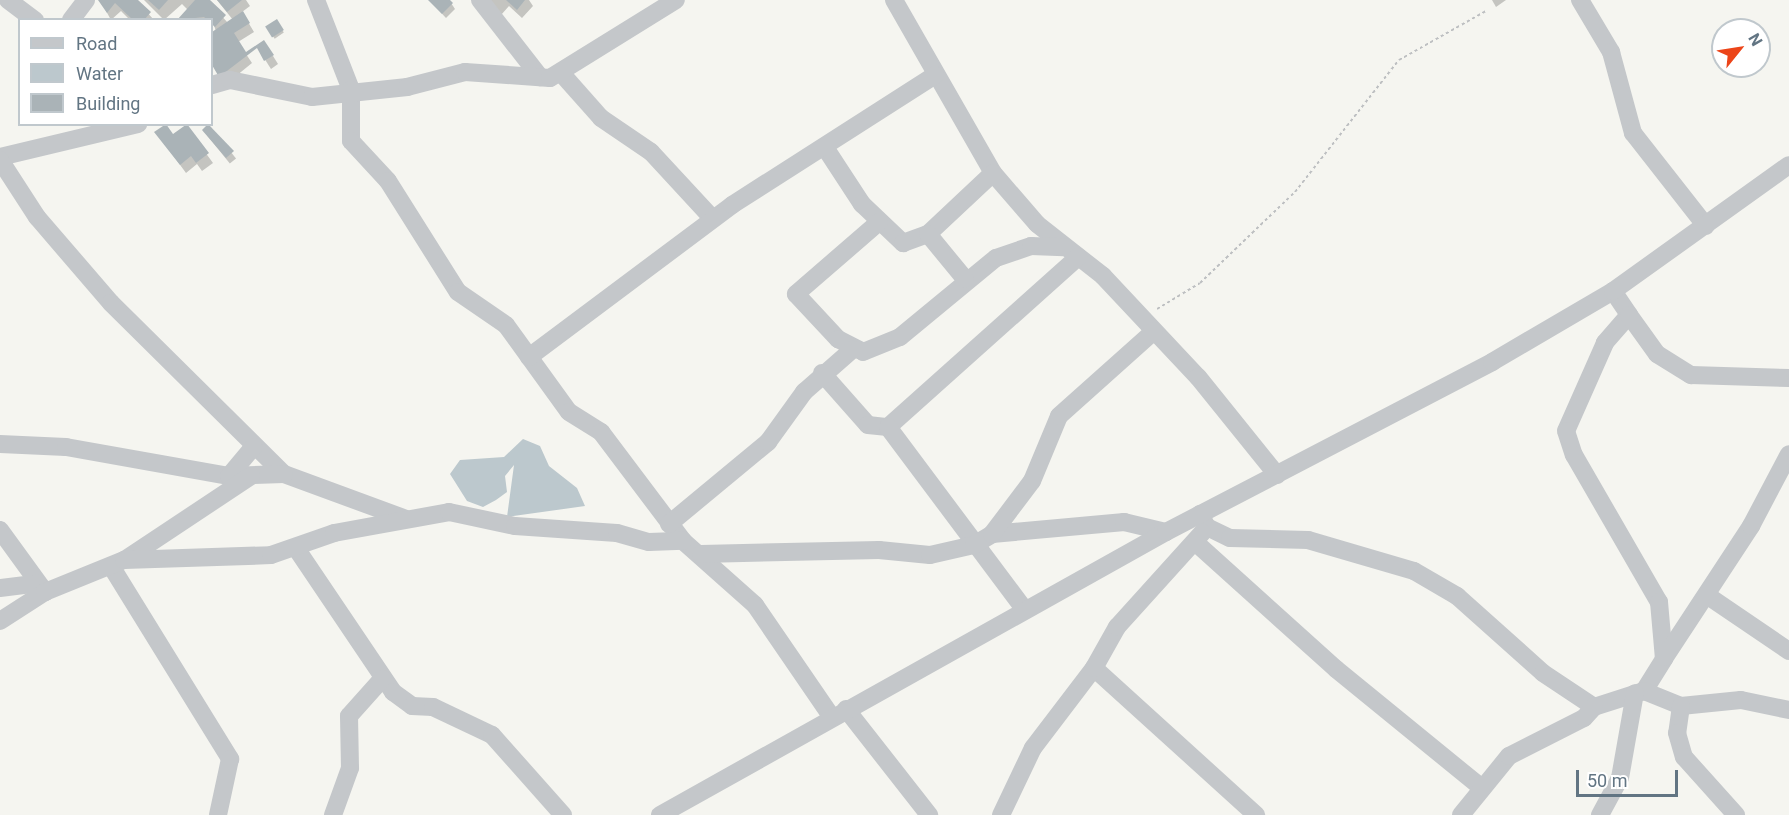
<!DOCTYPE html>
<style>
body{margin:0}
#map{position:relative;width:1789px;height:815px;overflow:hidden;background:#f5f5f0;font-family:Roboto,sans-serif}
div>[style]{position:absolute}
.water>*{inset:0;background:#bcc8cd}
.shadow>*{inset:0;background:#0003;transform-origin:0 0}
.building>*{inset:0;background:#aab3b7;transform-origin:0 0}
.path>*{height:2px;margin-top:-1px;transform-origin:0;background:repeating-linear-gradient(90deg,#bdbfc1 0 3px,transparent 0 6px)}
.minor>*{height:18px;margin:-9px;padding:0 9px;transform-origin:9px;border-radius:9px;background:#c4c7ca}
span{translate:-50% -50%;white-space:nowrap;text-align:center;line-height:1.15;-webkit-text-stroke:6px #fff;paint-order:stroke}
.legend{position:absolute;left:18px;top:18px;width:195px;height:108px;box-sizing:border-box;background:#fff;border:2px solid #c0c8cd;margin:0;padding:8px 10px;list-style:none;font-size:18px;color:#627583}
.legend li{display:flex;align-items:center;gap:12px;height:30px}
.legend b{width:30px;border:2px solid #c0c8cd}
.north{position:absolute;left:1711px;top:18px;width:60px;height:60px;box-sizing:border-box;background:#fff;border:2px solid #c0c8cd;border-radius:50%;rotate:60deg;font-size:16px;font-weight:700;line-height:24px;text-align:center;color:#627583}
.north::after{content:'';display:block;margin:auto;width:21px;height:27px;background:#ec4519;clip-path:polygon(50% 0,100% 100%,50% 72%,0 100%)}
.scale{position:absolute;left:1576px;top:770px;width:102px;height:27px;box-sizing:border-box;border:3px solid #627583;border-top:0;padding-left:8px;font-size:18px;line-height:21px;white-space:nowrap;color:#627583;-webkit-text-stroke:4px #fff;paint-order:stroke}
</style>
<div id="map">
<div class="water">
<i style="clip-path:polygon(523px 439px,540px 446px,549px 466px,577px 488px,585px 506px,507px 517px,514px 465px,505px 476px,507px 492px,496px 500px,483px 507px,467px 501px,450px 474px,460px 460px,504px 457px)"></i>
</div>
<div class="shadow">
<i style="clip-path:polygon(100px 0,136px 0,154px 20px,130px 20px,121px 11px,111px 20px)"></i>
<i style="clip-path:polygon(144px 0,207px 0,228px 23px,233px 20px,217px 0,246px 0,250px 6px,242px 12px,254px 32px,238px 42px,252px 63px,225px 85px,212px 63px,216px 31px,212px 20px,179px 20px,188px 10px,182px 4px,164px 20px)"></i>
<i style="clip-path:polygon(429px 0,449px 0,455px 9px,446px 18px)"></i>
<i style="clip-path:polygon(485px 0,529px 0,533px 6px,522px 18px,509px 6px,501px 15px)"></i>
<i style="clip-path:polygon(1492px 0,1506px 0,1496px 7px)"></i>
<i style="left:276px;top:21px;width:14px;height:11px;rotate:56deg"></i>
<i style="clip-path:polygon(257px 47px,273px 56px,278px 64px,271px 69px)"></i>
<i style="left:209px;top:125px;width:43px;height:8px;rotate:51deg"></i>
<i style="clip-path:polygon(186px 126px,213px 163px,202px 171px,197px 164px,186px 173px,156px 132px,172px 136px)"></i>
</div>
<div class="building">
<i style="clip-path:polygon(98px 0,138px 0,151px 12px,144px 20px,133px 20px,115px 3px,107px 13px)"></i>
<i style="clip-path:polygon(148px 0,168px 0,159px 10px)"></i>
<i style="clip-path:polygon(195px 0,210px 0,226px 15px,215px 27px,204px 17px,177px 20px)"></i>
<i style="clip-path:polygon(217px 0,242px 0,227px 12px)"></i>
<i style="clip-path:polygon(428px 0,450px 0,453px 3px,442px 14px)"></i>
<i style="clip-path:polygon(506px 0,525px 0,517px 10px)"></i>
<i style="clip-path:polygon(243px 11px,250px 23px,234px 33px,246px 52px,264px 40px,274px 55px,264px 61px,257px 48px,219px 77px,212px 65px,212px 32px)"></i>
<i style="left:277px;top:19px;width:13px;height:14px;rotate:58deg"></i>
<i style="clip-path:polygon(166px 124px,173px 134px,187px 124px,209px 153px,196px 163px,191px 156px,180px 165px,154px 132px)"></i>
<i style="clip-path:polygon(208px 124px,234px 151px,226px 158px,202px 130px)"></i>
</div>
<div class="path">
<i style="left:1157px;top:309px;width:50px;rotate:-31.2deg"></i>
<i style="left:1200px;top:283px;width:132px;rotate:-43.8deg"></i>
<i style="left:1295px;top:192px;width:168px;rotate:-51.8deg"></i>
<i style="left:1399px;top:60px;width:100px;rotate:-29.4deg"></i>
</div>
<div class="minor">
<i style="left:8px;top:0;width:34px;rotate:37deg"></i>
<i style="left:316px;top:0;width:97px;rotate:68.7deg"></i>
<i style="left:351px;top:90px;width:51px;rotate:90deg"></i>
<i style="left:351px;top:141px;width:54px;rotate:47.2deg"></i>
<i style="left:388px;top:181px;width:131px;rotate:57.8deg"></i>
<i style="left:458px;top:292px;width:58px;rotate:34.5deg"></i>
<i style="left:506px;top:325px;width:107px;rotate:54.1deg"></i>
<i style="left:569px;top:412px;width:38px;rotate:32deg"></i>
<i style="left:601px;top:432px;width:136px;rotate:53deg"></i>
<i style="left:683px;top:541px;width:96px;rotate:41.6deg"></i>
<i style="left:755px;top:605px;width:135px;rotate:55.6deg"></i>
<i style="left:480px;top:0;width:98px;rotate:52.1deg"></i>
<i style="left:894px;top:0;width:199px;rotate:60.2deg"></i>
<i style="left:993px;top:173px;width:67px;rotate:49.2deg"></i>
<i style="left:1037px;top:224px;width:84px;rotate:38.2deg"></i>
<i style="left:1103px;top:276px;width:139px;rotate:46.8deg"></i>
<i style="left:1198px;top:377px;width:126px;rotate:51.1deg"></i>
<i style="left:1580px;top:0;width:61px;rotate:59.2deg"></i>
<i style="left:1611px;top:52px;width:84px;rotate:74.8deg"></i>
<i style="left:1633px;top:133px;width:118px;rotate:51.9deg"></i>
<i style="left:71px;top:20px;width:25px;rotate:-53deg"></i>
<i style="left:562px;top:74px;width:59px;rotate:48.4deg"></i>
<i style="left:601px;top:118px;width:60px;rotate:34.2deg"></i>
<i style="left:651px;top:152px;width:91px;rotate:47.2deg"></i>
<i style="left:212px;top:85px;width:19px;rotate:-16deg"></i>
<i style="left:230px;top:80px;width:84px;rotate:11.7deg"></i>
<i style="left:312px;top:97px;width:96px;rotate:-6deg"></i>
<i style="left:407px;top:87px;width:60px;rotate:-14.5deg"></i>
<i style="left:465px;top:72px;width:85px;rotate:4deg"></i>
<i style="left:550px;top:78px;width:148px;rotate:-31.8deg"></i>
<i style="left:826px;top:149px;width:66px;rotate:56.8deg"></i>
<i style="left:862px;top:204px;width:57px;rotate:43.6deg"></i>
<i style="left:903px;top:243px;width:27px;rotate:-20deg"></i>
<i style="left:928px;top:234px;width:89px;rotate:-43.2deg"></i>
<i style="left:0;top:157px;width:142px;rotate:-13.4deg"></i>
<i style="left:0;top:160px;width:68px;rotate:57deg"></i>
<i style="left:37px;top:217px;width:113px;rotate:49.3deg"></i>
<i style="left:111px;top:303px;width:243px;rotate:44.7deg"></i>
<i style="left:284px;top:474px;width:130px;rotate:20.2deg"></i>
<i style="left:879px;top:222px;width:110px;rotate:139.1deg"></i>
<i style="left:796px;top:294px;width:62px;rotate:47deg"></i>
<i style="left:838px;top:339px;width:28px;rotate:27deg"></i>
<i style="left:863px;top:352px;width:40px;rotate:-22deg"></i>
<i style="left:900px;top:337px;width:124px;rotate:-39.5deg"></i>
<i style="left:996px;top:258px;width:37px;rotate:-19deg"></i>
<i style="left:1031px;top:246px;width:33px;rotate:2deg"></i>
<i style="left:928px;top:234px;width:58px;rotate:50.6deg"></i>
<i style="left:1613px;top:291px;width:29px;rotate:56deg"></i>
<i style="left:1629px;top:315px;width:37px;rotate:131deg"></i>
<i style="left:1605px;top:343px;width:96px;rotate:113.9deg"></i>
<i style="left:1566px;top:431px;width:25px;rotate:72deg"></i>
<i style="left:1574px;top:455px;width:170px;rotate:60deg"></i>
<i style="left:1659px;top:602px;width:57px;rotate:85deg"></i>
<i style="left:1664px;top:659px;width:38px;rotate:122deg"></i>
<i style="left:1629px;top:315px;width:48px;rotate:54.3deg"></i>
<i style="left:1657px;top:354px;width:40px;rotate:32deg"></i>
<i style="left:1691px;top:375px;width:98px;rotate:1.8deg"></i>
<i style="left:529px;top:357px;width:254px;rotate:-36.8deg"></i>
<i style="left:732px;top:205px;width:241px;rotate:-32.6deg"></i>
<i style="left:822px;top:373px;width:69px;rotate:48.5deg"></i>
<i style="left:868px;top:425px;width:20px;rotate:6deg"></i>
<i style="left:888px;top:427px;width:255px;rotate:-41.8deg"></i>
<i style="left:888px;top:427px;width:229px;rotate:53.2deg"></i>
<i style="left:0;top:444px;width:66px;rotate:2.6deg"></i>
<i style="left:66px;top:447px;width:166px;rotate:10.1deg"></i>
<i style="left:229px;top:476px;width:55px;rotate:-2.1deg"></i>
<i style="left:229px;top:476px;width:38px;rotate:-50deg"></i>
<i style="left:1200px;top:514px;width:15px;rotate:62deg"></i>
<i style="left:1207px;top:527px;width:25px;rotate:26deg"></i>
<i style="left:1230px;top:538px;width:78px;rotate:1.5deg"></i>
<i style="left:1308px;top:540px;width:110px;rotate:16.3deg"></i>
<i style="left:1414px;top:571px;width:50px;rotate:30.2deg"></i>
<i style="left:1457px;top:596px;width:115px;rotate:41.8deg"></i>
<i style="left:1543px;top:673px;width:61px;rotate:33.7deg"></i>
<i style="left:1594px;top:707px;width:52px;rotate:-17.7deg"></i>
<i style="left:1644px;top:691px;width:40px;rotate:22deg"></i>
<i style="left:1681px;top:706px;width:60px;rotate:-5.7deg"></i>
<i style="left:1741px;top:700px;width:49px;rotate:11.8deg"></i>
<i style="left:669px;top:524px;width:129px;rotate:-39.6deg"></i>
<i style="left:768px;top:442px;width:62px;rotate:-54.2deg"></i>
<i style="left:804px;top:392px;width:64px;rotate:-41.2deg"></i>
<i style="left:0;top:530px;width:77px;rotate:54deg"></i>
<i style="left:992px;top:534px;width:133px;rotate:-5.2deg"></i>
<i style="left:1124px;top:522px;width:43px;rotate:13.4deg"></i>
<i style="left:1195px;top:542px;width:190px;rotate:42deg"></i>
<i style="left:1336px;top:669px;width:188px;rotate:39.2deg"></i>
<i style="left:296px;top:548px;width:174px;rotate:56deg"></i>
<i style="left:393px;top:692px;width:24px;rotate:36deg"></i>
<i style="left:412px;top:706px;width:21px;rotate:3deg"></i>
<i style="left:433px;top:707px;width:65px;rotate:25.4deg"></i>
<i style="left:492px;top:735px;width:107px;rotate:48.4deg"></i>
<i style="left:701px;top:554px;width:178px;rotate:-1.3deg"></i>
<i style="left:879px;top:550px;width:51px;rotate:5.6deg"></i>
<i style="left:930px;top:555px;width:45px;rotate:-12.8deg"></i>
<i style="left:974px;top:545px;width:21px;rotate:-31deg"></i>
<i style="left:992px;top:534px;width:66px;rotate:-53deg"></i>
<i style="left:1032px;top:481px;width:70px;rotate:-67.4deg"></i>
<i style="left:1059px;top:416px;width:127px;rotate:-41.8deg"></i>
<i style="left:126px;top:559px;width:150px;rotate:-33.6deg"></i>
<i style="left:111px;top:566px;width:227px;rotate:58.3deg"></i>
<i style="left:230px;top:759px;width:57px;rotate:102.1deg"></i>
<i style="left:0;top:588px;width:38px;rotate:-7deg"></i>
<i style="left:1708px;top:596px;width:98px;rotate:34.2deg"></i>
<i style="left:0;top:621px;width:54px;rotate:-32.8deg"></i>
<i style="left:45px;top:592px;width:85px;rotate:-22.1deg"></i>
<i style="left:124px;top:560px;width:147px;rotate:-1.9deg"></i>
<i style="left:271px;top:555px;width:67px;rotate:-19.2deg"></i>
<i style="left:334px;top:533px;width:117px;rotate:-10.3deg"></i>
<i style="left:449px;top:512px;width:67px;rotate:12deg"></i>
<i style="left:515px;top:526px;width:102px;rotate:3.9deg"></i>
<i style="left:617px;top:533px;width:33px;rotate:16deg"></i>
<i style="left:649px;top:542px;width:34px;rotate:-2deg"></i>
<i style="left:1665px;top:657px;width:157px;rotate:-56.7deg"></i>
<i style="left:1751px;top:526px;width:81px;rotate:-62.2deg"></i>
<i style="left:1094px;top:668px;width:219px;rotate:42.2deg"></i>
<i style="left:1681px;top:706px;width:27px;rotate:98deg"></i>
<i style="left:1677px;top:733px;width:25px;rotate:74deg"></i>
<i style="left:1684px;top:757px;width:78px;rotate:48.1deg"></i>
<i style="left:846px;top:709px;width:135px;rotate:51.9deg"></i>
<i style="left:333px;top:815px;width:50px;rotate:-70.1deg"></i>
<i style="left:350px;top:768px;width:52px;rotate:-91.1deg"></i>
<i style="left:349px;top:716px;width:50px;rotate:-48.3deg"></i>
<i style="left:660px;top:815px;width:580px;rotate:-29.22deg"></i>
<i style="left:1166px;top:532px;width:368px;rotate:-27.5deg"></i>
<i style="left:1492px;top:362px;width:140px;rotate:-30.4deg"></i>
<i style="left:1613px;top:291px;width:216px;rotate:-35.6deg"></i>
<i style="left:1001px;top:815px;width:74px;rotate:-64.5deg"></i>
<i style="left:1033px;top:748px;width:101px;rotate:-52.7deg"></i>
<i style="left:1094px;top:668px;width:47px;rotate:-60.7deg"></i>
<i style="left:1117px;top:627px;width:127px;rotate:-47.9deg"></i>
<i style="left:1461px;top:815px;width:76px;rotate:-50.9deg"></i>
<i style="left:1509px;top:756px;width:84px;rotate:-26.9deg"></i>
<i style="left:1584px;top:718px;width:15px;rotate:-48deg"></i>
<i style="left:1600px;top:815px;width:42px;rotate:-61.6deg"></i>
<i style="left:1620px;top:778px;width:86px;rotate:-80deg"></i>
</div>
<ul class="legend">
<li><b style="height:8px;background:#c4c7ca"></b>Road</li>
<li><b style="height:16px;background:#bcc8cd"></b>Water</li>
<li><b style="height:16px;background:#aab3b7"></b>Building</li>
</ul>
<div class="north">N</div>
<div class="scale">50 m</div>
</div>
